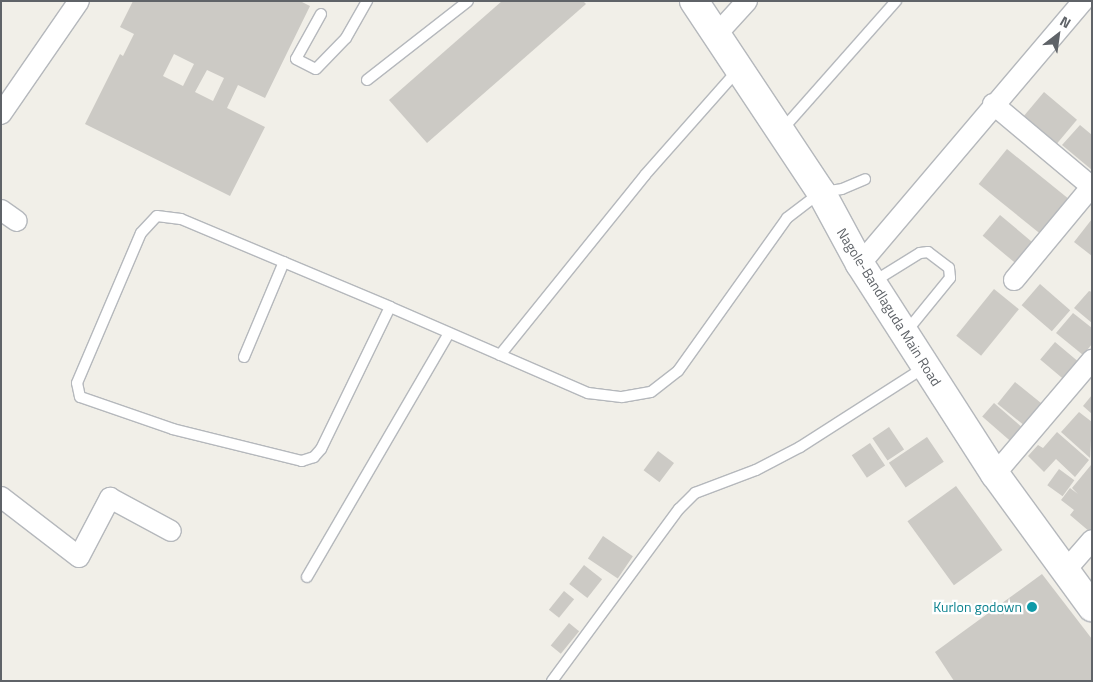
<!DOCTYPE html>
<style>
body{margin:0}
#map{position:relative;width:1093px;height:682px;overflow:hidden;background:#f1efe8;font-family:"Titillium Web",sans-serif}
div>[style]{position:absolute}
.building>*{inset:0;background:#cccac5;transform-origin:0 0}
.roads{filter:drop-shadow(1px 0 #b5b8bc) drop-shadow(-1px 0 #b5b8bc) drop-shadow(0 1px #b5b8bc) drop-shadow(0 -1px #b5b8bc)}
.lane>*{height:10px;margin:-5px;padding:0 5px;transform-origin:5px;border-radius:5px;background:#fff}
.street>*{height:20px;margin:-10px;padding:0 10px;transform-origin:10px;border-radius:10px;background:#fff}
.secondary>*{height:28px;margin:-14px;padding:0 14px;transform-origin:14px;border-radius:14px;background:#fff}
.dots>*{width:14px;height:14px;translate:-50% -50%;box-sizing:border-box;border:2px solid #fff;border-radius:50%}
span{translate:-50% -50%;white-space:nowrap;text-align:center;line-height:1.15;-webkit-text-stroke:4.5px #fff;paint-order:stroke}
.street-label{font-size:14px;color:#5f6368}
.culture-label{font-size:14px;color:#0d838f}
.right{translate:-100% -50%;text-align:right}
.frame{position:absolute;inset:0;border:2px solid #5f6368;pointer-events:none}
.north{position:absolute;left:1033px;top:10px;width:50px;height:50px;-webkit-text-stroke:4px #fff;paint-order:stroke;rotate:30deg;font-size:14px;font-weight:700;line-height:20px;text-align:center;color:#5f6368}
.north::after{content:'';display:block;margin:auto;width:18px;height:22px;background:#5f6368;clip-path:polygon(50% 0,100% 100%,50% 72%,0 100%)}
</style>
<div id="map">
<div class="building">
<i style="clip-path:polygon(evenodd,133px 1px,300px 1px,310px 6px,265px 98px,238px 85px,227px 108px,265px 127px,230px 196px,85px 124px,120px 54px,123px 56px,134px 34px,120px 27px,133px 1px,174px 54px,194px 64px,183px 86px,163px 76px,174px 54px,133px 1px,207px 70px,224px 78px,213px 101px,195px 92px,207px 70px)"></i>
<i style="clip-path:polygon(502px 1px,583px 1px,586px 4px,427px 143px,389px 100px)"></i>
<i style="left:1044px;top:92px;width:43px;height:31px;rotate:40deg"></i>
<i style="clip-path:polygon(1080px 125px,1092px 135px,1092px 170px,1062px 145px)"></i>
<i style="left:1007px;top:149px;width:80px;height:45px;rotate:39deg"></i>
<i style="left:1000px;top:215px;width:45px;height:27px;rotate:40deg"></i>
<i style="clip-path:polygon(1092px 219px,1092px 256px,1074px 242px)"></i>
<i style="left:1040px;top:284px;width:40px;height:28px;rotate:41deg"></i>
<i style="left:994px;top:289px;width:32px;height:60px;rotate:39deg"></i>
<i style="clip-path:polygon(1089px 291px,1092px 292px,1092px 323px,1074px 308px)"></i>
<i style="clip-path:polygon(1073px 313px,1092px 328px,1092px 344px,1083px 355px,1056px 333px)"></i>
<i style="left:1055px;top:342px;width:33px;height:23px;rotate:40deg"></i>
<i style="left:1015px;top:382px;width:41px;height:28px;rotate:39deg"></i>
<i style="clip-path:polygon(1092px 395px,1092px 414px,1083px 406px)"></i>
<i style="left:994px;top:403px;width:43px;height:18px;rotate:41deg"></i>
<i style="clip-path:polygon(1079px 412px,1092px 422px,1090px 458px,1061px 432px)"></i>
<i style="left:889px;top:427px;width:27px;height:20px;rotate:56deg"></i>
<i style="clip-path:polygon(1057px 432px,1089px 460px,1075px 477px,1056px 459px,1044px 472px,1028px 456px,1038px 445px,1043px 448px)"></i>
<i style="left:927px;top:437px;width:30px;height:46px;rotate:56deg"></i>
<i style="left:870px;top:443px;width:27px;height:22px;rotate:56deg"></i>
<i style="left:658px;top:451px;width:20px;height:24px;rotate:37deg"></i>
<i style="clip-path:polygon(1091px 465px,1092px 530px,1090px 532px,1070px 515px,1074px 510px,1061px 500px,1070px 488px,1078px 494px,1072px 488px)"></i>
<i style="left:1059px;top:469px;width:19px;height:20px;rotate:36deg"></i>
<i style="left:956px;top:486px;width:79px;height:60px;rotate:54deg"></i>
<i style="left:603px;top:536px;width:36px;height:27px;rotate:34deg"></i>
<i style="left:584px;top:565px;width:23px;height:24px;rotate:38deg"></i>
<i style="clip-path:polygon(1042px 574px,1092px 639px,1092px 681px,954px 681px,935px 652px)"></i>
<i style="left:564px;top:591px;width:13px;height:24px;rotate:39deg"></i>
<i style="left:569px;top:623px;width:13px;height:29px;rotate:39deg"></i>
</div>
<div class="roads">
<div class="lane">
<i style="left:321px;top:14px;width:51px;rotate:119.1deg"></i>
<i style="left:296px;top:59px;width:22px;rotate:27deg"></i>
<i style="left:316px;top:69px;width:43px;rotate:-45.9deg"></i>
<i style="left:346px;top:38px;width:43px;rotate:-60.4deg"></i>
<i style="left:367px;top:80px;width:128px;rotate:-38deg"></i>
<i style="left:781px;top:131px;width:174px;rotate:-48.5deg"></i>
<i style="left:873px;top:282px;width:55px;rotate:-31.7deg"></i>
<i style="left:920px;top:253px;width:8px;rotate:-7deg"></i>
<i style="left:928px;top:252px;width:26px;rotate:37deg"></i>
<i style="left:949px;top:268px;width:10px;rotate:84deg"></i>
<i style="left:950px;top:278px;width:70px;rotate:129.2deg"></i>
<i style="left:390px;top:307px;width:158px;rotate:115.9deg"></i>
<i style="left:321px;top:449px;width:11px;rotate:131deg"></i>
<i style="left:314px;top:457px;width:13px;rotate:162deg"></i>
<i style="left:302px;top:461px;width:133px;rotate:-166.1deg"></i>
<i style="left:173px;top:429px;width:98px;rotate:-161deg"></i>
<i style="left:80px;top:397px;width:14px;rotate:-102deg"></i>
<i style="left:77px;top:383px;width:163px;rotate:-66.9deg"></i>
<i style="left:141px;top:233px;width:23px;rotate:-47deg"></i>
<i style="left:157px;top:216px;width:24px;rotate:7deg"></i>
<i style="left:181px;top:219px;width:227px;rotate:22.8deg"></i>
<i style="left:390px;top:307px;width:216px;rotate:23.5deg"></i>
<i style="left:588px;top:393px;width:34px;rotate:7deg"></i>
<i style="left:622px;top:397px;width:29px;rotate:-10deg"></i>
<i style="left:651px;top:392px;width:34px;rotate:-38deg"></i>
<i style="left:678px;top:371px;width:188px;rotate:-54.5deg"></i>
<i style="left:787px;top:218px;width:43px;rotate:-37.4deg"></i>
<i style="left:821px;top:192px;width:21px;rotate:-8deg"></i>
<i style="left:842px;top:189px;width:25px;rotate:-23deg"></i>
<i style="left:500px;top:355px;width:231px;rotate:-51.1deg"></i>
<i style="left:645px;top:175px;width:140px;rotate:-48.5deg"></i>
<i style="left:244px;top:357px;width:103px;rotate:-67.2deg"></i>
<i style="left:307px;top:577px;width:282px;rotate:-59.8deg"></i>
<i style="left:552px;top:681px;width:214px;rotate:-53.6deg"></i>
<i style="left:679px;top:509px;width:23px;rotate:-45deg"></i>
<i style="left:695px;top:493px;width:65px;rotate:-20.7deg"></i>
<i style="left:756px;top:470px;width:50px;rotate:-27.6deg"></i>
<i style="left:800px;top:447px;width:148px;rotate:-32.6deg"></i>
</div>
<div class="street">
<i style="left:716px;top:35px;width:46px;rotate:-47.6deg"></i>
<i style="left:993px;top:104px;width:129px;rotate:40deg"></i>
<i style="left:1px;top:114px;width:137px;rotate:-55.4deg"></i>
<i style="left:1px;top:210px;width:19px;rotate:35deg"></i>
<i style="left:860px;top:264px;width:345px;rotate:-49.7deg"></i>
<i style="left:1014px;top:280px;width:122px;rotate:-50.3deg"></i>
<i style="left:995px;top:474px;width:150px;rotate:-49.6deg"></i>
<i style="left:1px;top:497px;width:98px;rotate:37.6deg"></i>
<i style="left:79px;top:557px;width:67px;rotate:-62.3deg"></i>
<i style="left:110px;top:498px;width:69px;rotate:28.4deg"></i>
<i style="left:1065px;top:571px;width:41px;rotate:-48.9deg"></i>
</div>
<div class="secondary">
<i style="left:694px;top:1px;width:229px;rotate:56.4deg"></i>
<i style="left:821px;top:192px;width:82px;rotate:61.6deg"></i>
<i style="left:860px;top:264px;width:250px;rotate:57.3deg"></i>
<i style="left:995px;top:474px;width:165px;rotate:53.9deg"></i>
</div>
</div>
<div class="dots">
<i style="left:1032px;top:607px;background:#0f9aa8"></i>
</div>
<div class="street-label">
<span style="left:889px;top:307px;rotate:58deg">Nagole-Bandlaguda Main Road</span>
</div>
<div class="culture-label">
<span class="right" style="left:1022px;top:607px">Kurlon godown</span>
</div>
<div class="frame"></div>
<div class="north">N</div>
</div>
